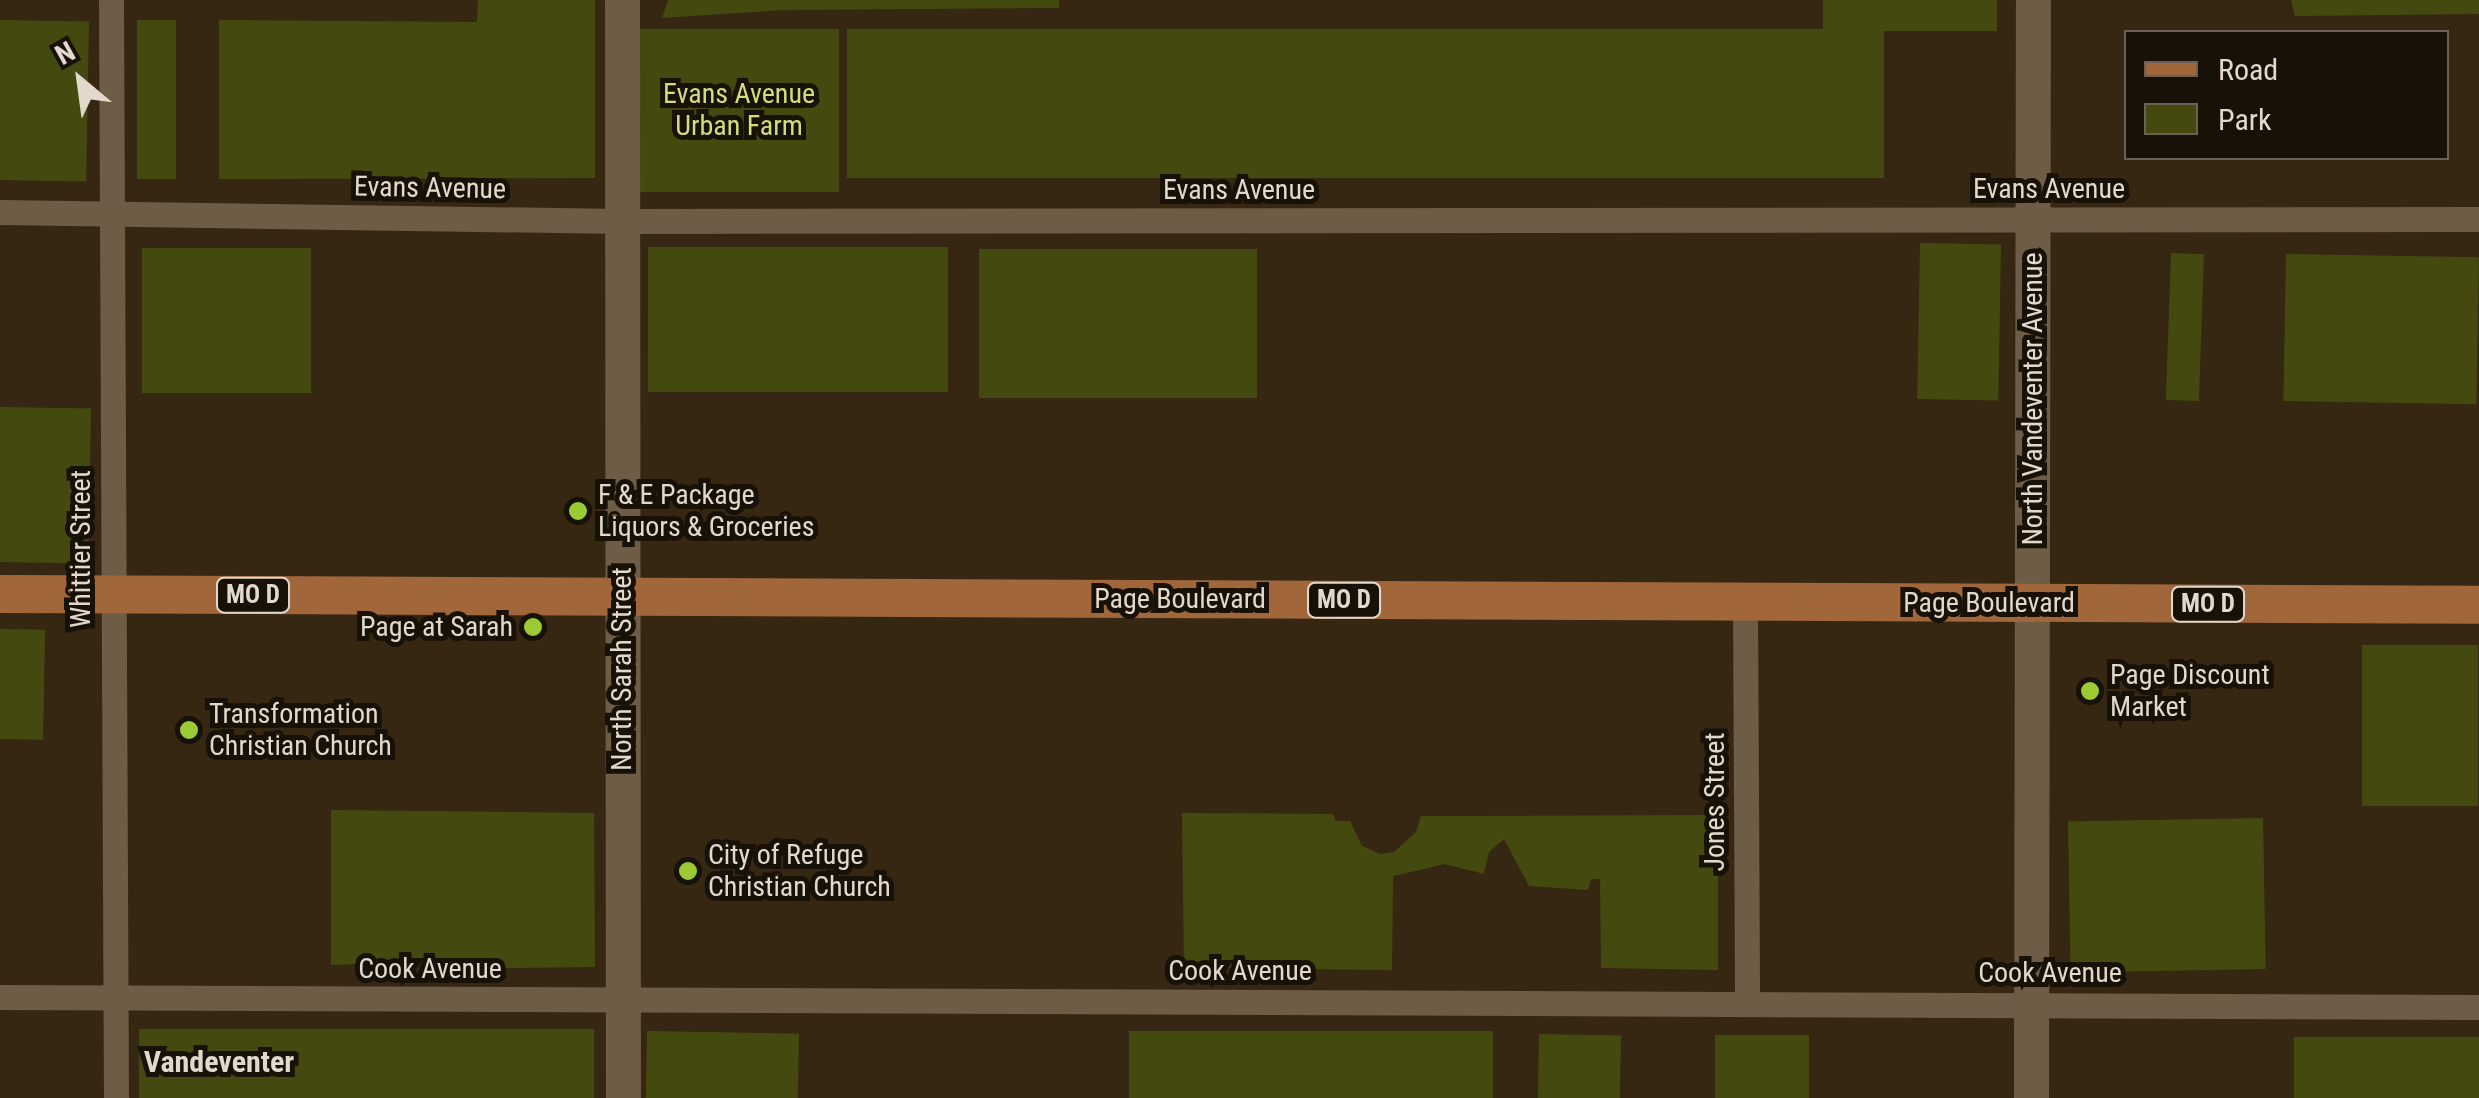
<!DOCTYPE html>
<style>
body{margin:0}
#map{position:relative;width:2479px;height:1098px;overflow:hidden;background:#362712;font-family:"Roboto Condensed",sans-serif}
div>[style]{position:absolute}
.green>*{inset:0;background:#444a0f;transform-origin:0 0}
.street>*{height:25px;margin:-12.5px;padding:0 12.5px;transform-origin:12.5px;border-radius:12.5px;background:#6d5c46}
.secondary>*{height:35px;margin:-17.5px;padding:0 17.5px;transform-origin:17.5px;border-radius:17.5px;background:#6d5c46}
.primary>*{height:38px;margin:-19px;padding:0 19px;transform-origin:19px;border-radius:19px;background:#a1673b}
.dots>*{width:28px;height:28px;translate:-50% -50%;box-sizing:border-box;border:5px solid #181108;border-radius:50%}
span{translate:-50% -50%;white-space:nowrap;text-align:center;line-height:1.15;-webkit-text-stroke:10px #181108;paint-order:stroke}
.shield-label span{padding:2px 8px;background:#181108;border:2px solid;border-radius:8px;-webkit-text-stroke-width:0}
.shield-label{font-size:25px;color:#e2d8cb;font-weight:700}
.park-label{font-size:28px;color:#d2de7d}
.street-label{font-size:28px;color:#e2d8cb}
.poi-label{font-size:28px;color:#e2d8cb}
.left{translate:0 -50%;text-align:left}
.right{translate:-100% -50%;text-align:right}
.neighbourhood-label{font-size:30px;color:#e2d8cb;font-weight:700}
.legend{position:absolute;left:2124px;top:30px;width:325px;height:130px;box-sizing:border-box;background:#181108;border:2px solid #696156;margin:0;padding:12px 18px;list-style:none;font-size:30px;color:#e2d8cb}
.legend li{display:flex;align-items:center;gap:20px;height:50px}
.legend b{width:50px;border:2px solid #696156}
.north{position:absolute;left:30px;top:30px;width:100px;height:100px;-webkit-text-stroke:8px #181108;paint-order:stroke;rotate:331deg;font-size:28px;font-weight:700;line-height:40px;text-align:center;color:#e2d8cb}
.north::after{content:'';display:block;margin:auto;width:35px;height:45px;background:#e2d8cb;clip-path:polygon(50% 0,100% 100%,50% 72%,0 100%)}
</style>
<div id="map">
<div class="green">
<i style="clip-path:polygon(478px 0,595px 0,595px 178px,219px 179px,219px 20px,477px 22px)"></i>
<i style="clip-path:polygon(668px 0,1059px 0,1059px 8px,783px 10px,662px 18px)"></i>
<i style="left:1823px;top:0;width:174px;height:31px"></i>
<i style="clip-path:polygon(2291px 0,2479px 0,2479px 14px,2295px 16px)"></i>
<i style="left:0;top:20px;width:89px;height:160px;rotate:1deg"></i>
<i style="left:176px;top:20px;width:159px;height:39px;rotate:90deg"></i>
<i style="left:839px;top:29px;width:163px;height:201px;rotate:90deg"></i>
<i style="left:847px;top:29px;width:1037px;height:149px"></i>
<i style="left:1920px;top:243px;width:81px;height:156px;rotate:1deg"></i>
<i style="left:648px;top:247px;width:300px;height:145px"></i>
<i style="left:142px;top:248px;width:169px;height:145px"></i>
<i style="left:1257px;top:249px;width:149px;height:278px;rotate:90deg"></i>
<i style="left:2171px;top:253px;width:33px;height:147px;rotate:2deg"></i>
<i style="left:2286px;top:254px;width:193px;height:147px;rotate:1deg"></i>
<i style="left:0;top:407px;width:91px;height:155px;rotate:1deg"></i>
<i style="left:0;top:629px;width:45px;height:110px;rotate:1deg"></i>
<i style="left:2362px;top:645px;width:116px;height:161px"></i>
<i style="clip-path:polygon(331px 810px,594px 813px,595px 967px,501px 968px,491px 959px,331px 965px)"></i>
<i style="clip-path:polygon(1182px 813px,1333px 814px,1336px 821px,1350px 821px,1362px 846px,1380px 854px,1394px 852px,1416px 832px,1421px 816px,1718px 815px,1718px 970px,1601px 968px,1600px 879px,1591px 879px,1588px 890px,1529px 886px,1504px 839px,1489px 852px,1484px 874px,1445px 864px,1393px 876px,1392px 970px,1184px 968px)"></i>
<i style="left:2263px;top:818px;width:151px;height:195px;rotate:89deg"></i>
<i style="left:139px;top:1029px;width:455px;height:69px"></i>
<i style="left:647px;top:1031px;width:152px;height:67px;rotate:1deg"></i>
<i style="left:1129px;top:1031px;width:364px;height:67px"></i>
<i style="left:1539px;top:1034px;width:82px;height:64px;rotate:1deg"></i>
<i style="left:1715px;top:1035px;width:94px;height:63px"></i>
<i style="left:2294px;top:1037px;width:185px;height:61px"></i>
</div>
<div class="street">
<i style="left:111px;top:0;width:1098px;rotate:89.74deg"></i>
<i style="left:0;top:212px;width:622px;rotate:0.83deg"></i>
<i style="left:622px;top:221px;width:1857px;rotate:-0.06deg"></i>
<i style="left:1745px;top:602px;width:399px;rotate:89.7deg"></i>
<i style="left:0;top:997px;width:2479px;rotate:0.23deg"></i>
</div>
<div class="secondary">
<i style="left:622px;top:0;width:1098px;rotate:89.95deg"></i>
<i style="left:2031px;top:1098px;width:1098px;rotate:-89.9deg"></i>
</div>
<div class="primary">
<i style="left:0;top:594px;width:2479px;rotate:0.25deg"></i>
</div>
<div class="dots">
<i style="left:578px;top:511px;background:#9acb34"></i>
<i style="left:533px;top:627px;background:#9acb34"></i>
<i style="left:2090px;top:691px;background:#9acb34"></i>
<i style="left:189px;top:730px;background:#9acb34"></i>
<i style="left:688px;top:871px;background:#9acb34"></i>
</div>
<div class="shield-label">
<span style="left:253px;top:595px">MO D</span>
<span style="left:1344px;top:600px">MO D</span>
<span style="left:2208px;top:604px">MO D</span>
</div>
<div class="park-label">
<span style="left:739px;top:110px">Evans Avenue<br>Urban Farm</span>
</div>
<div class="street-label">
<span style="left:430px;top:188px;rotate:1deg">Evans Avenue</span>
<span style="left:2049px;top:189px">Evans Avenue</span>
<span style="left:1239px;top:190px">Evans Avenue</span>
<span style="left:2033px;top:399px;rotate:-90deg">North Vandeventer Avenue</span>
<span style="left:81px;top:549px;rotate:-90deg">Whittier Street</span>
<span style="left:1180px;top:599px">Page Boulevard</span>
<span style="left:1989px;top:603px">Page Boulevard</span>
<span style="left:622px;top:669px;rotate:-90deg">North Sarah Street</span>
<span style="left:1715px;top:802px;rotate:-90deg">Jones Street</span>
<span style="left:430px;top:969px">Cook Avenue</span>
<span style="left:1240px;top:971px">Cook Avenue</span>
<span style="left:2050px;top:973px">Cook Avenue</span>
</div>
<div class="poi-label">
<span class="left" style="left:598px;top:511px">F &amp; E Package<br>Liquors &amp; Groceries</span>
<span class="right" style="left:513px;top:627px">Page at Sarah</span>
<span class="left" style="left:2110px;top:691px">Page Discount<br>Market</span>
<span class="left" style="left:209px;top:730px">Transformation<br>Christian Church</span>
<span class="left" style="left:708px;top:871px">City of Refuge<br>Christian Church</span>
</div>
<div class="neighbourhood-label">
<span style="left:219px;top:1062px">Vandeventer</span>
</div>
<ul class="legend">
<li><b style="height:12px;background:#a1673b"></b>Road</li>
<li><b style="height:28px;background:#444a0f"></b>Park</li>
</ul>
<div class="north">N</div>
</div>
